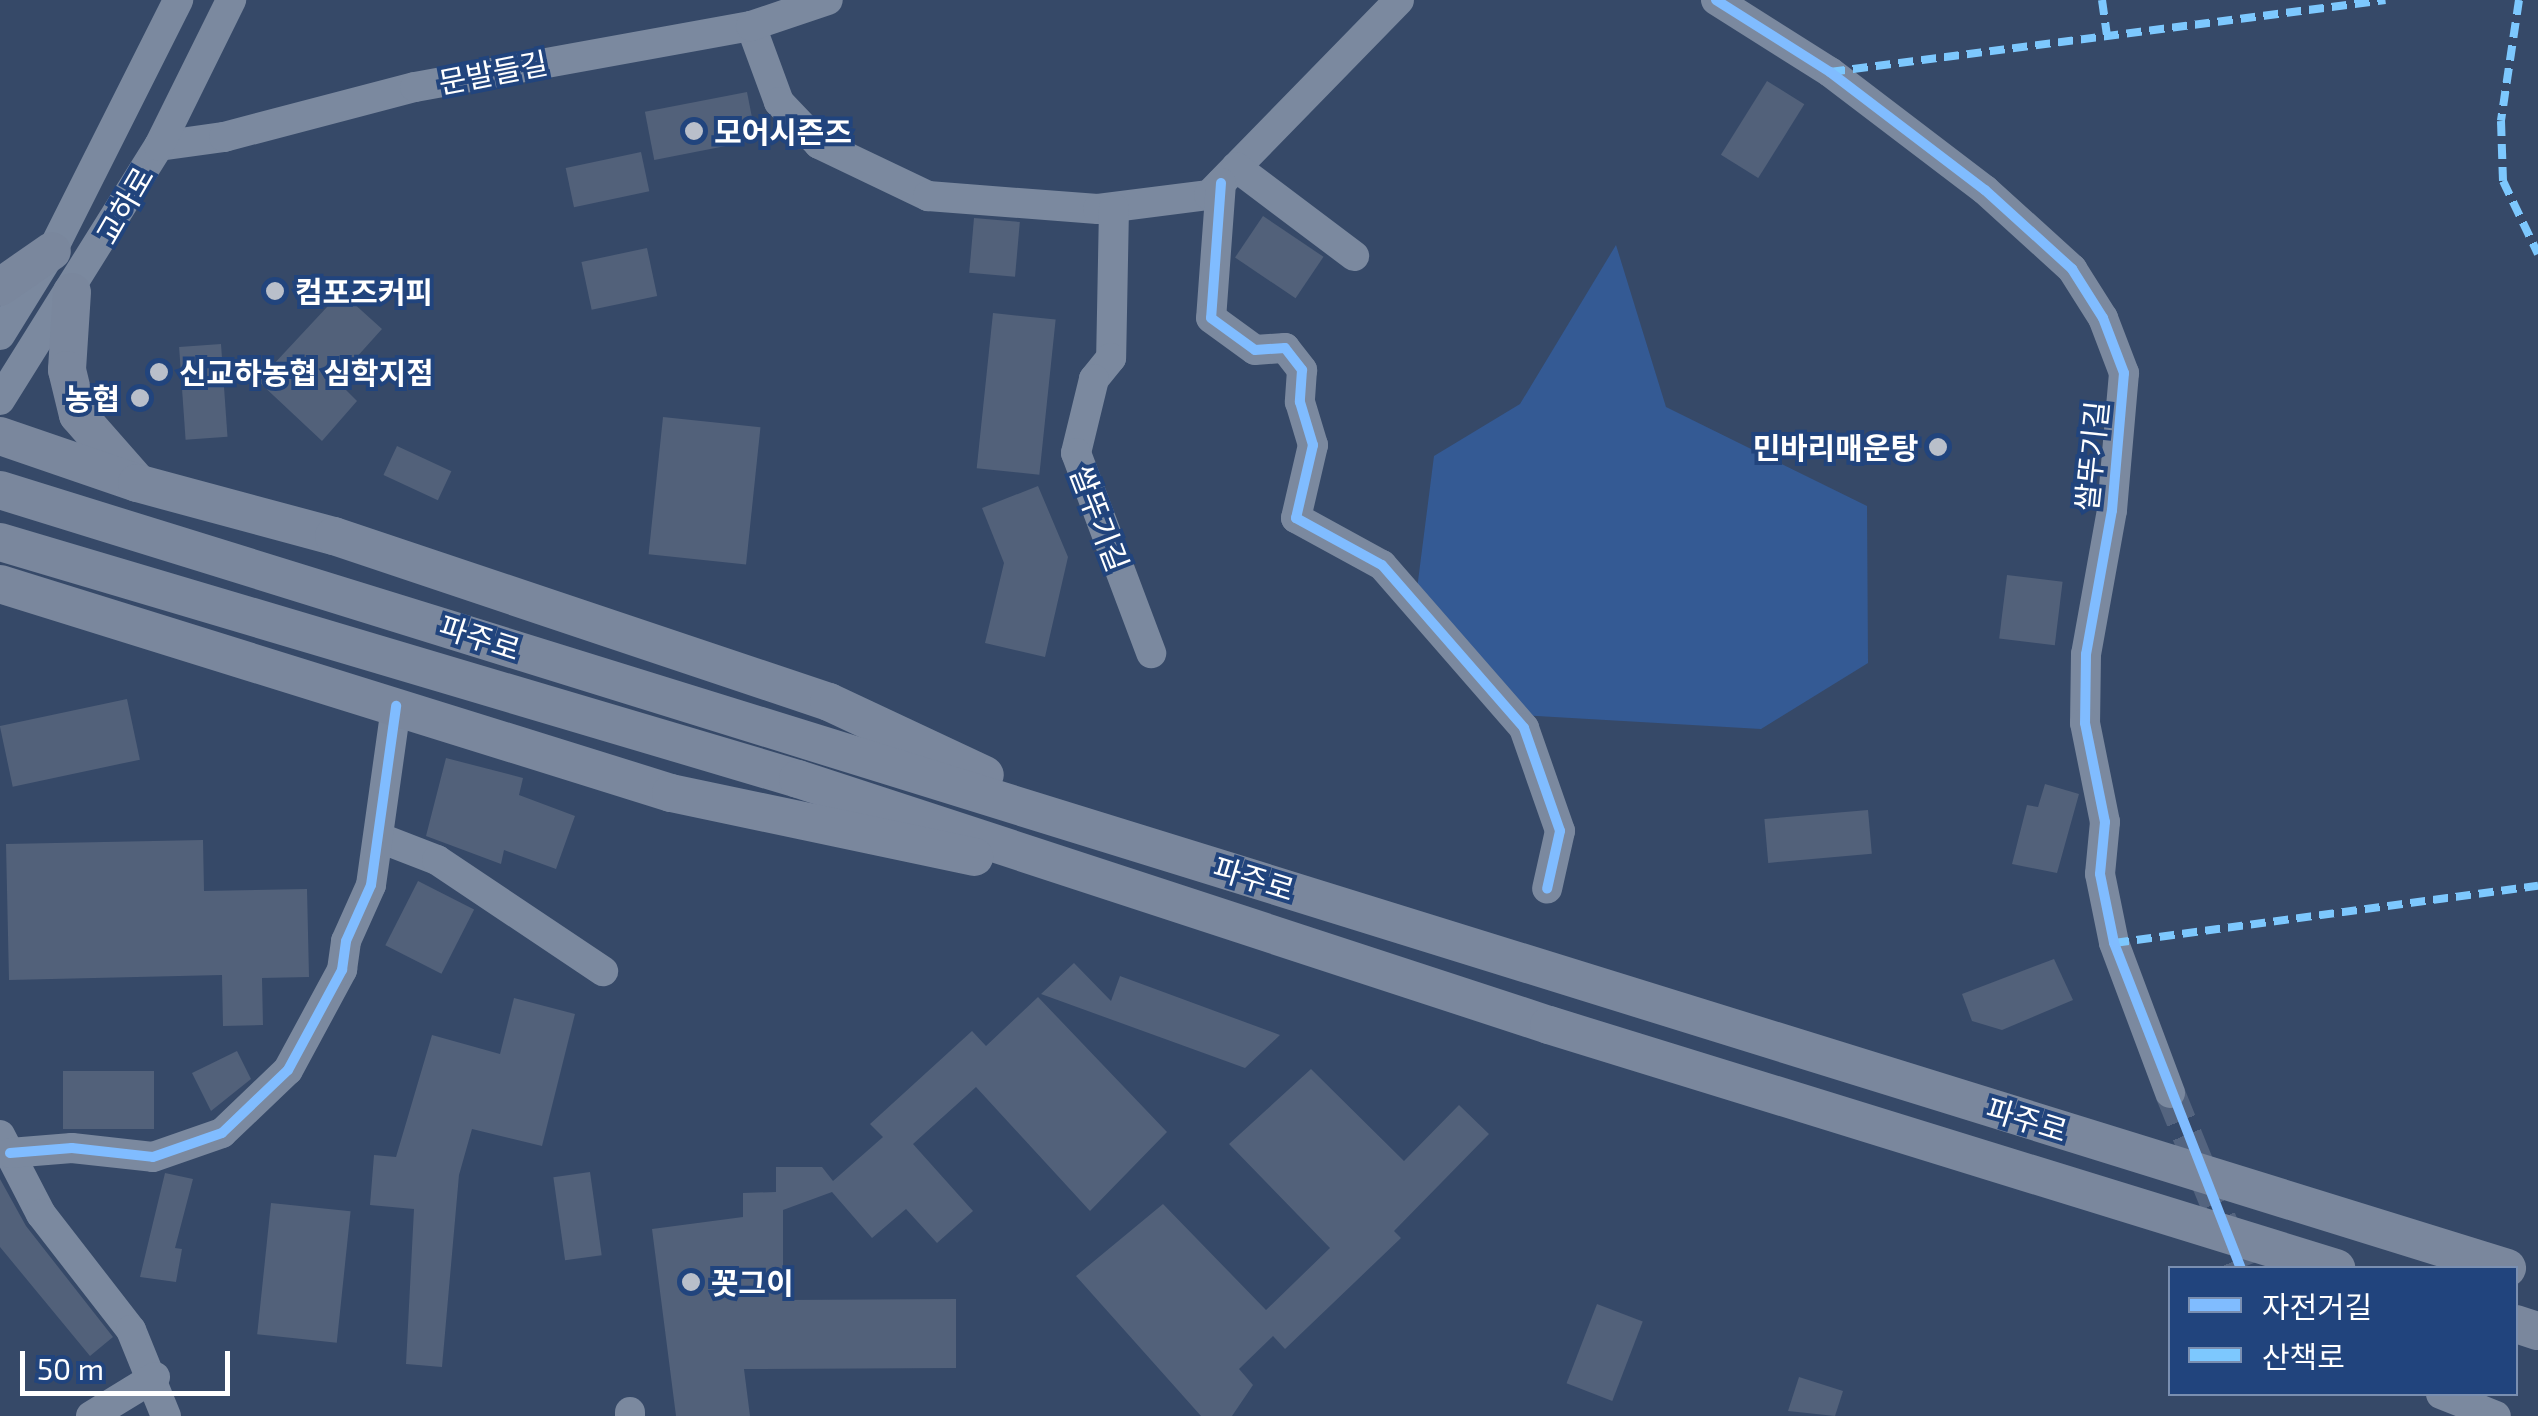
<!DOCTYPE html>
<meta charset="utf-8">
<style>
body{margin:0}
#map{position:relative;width:2538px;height:1416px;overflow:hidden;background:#364968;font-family:"Exo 2","Noto Sans KR",sans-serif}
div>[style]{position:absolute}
.green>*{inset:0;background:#345a94}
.building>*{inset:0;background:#52617a;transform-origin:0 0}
.minor-tunnel>*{height:30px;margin-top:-15px;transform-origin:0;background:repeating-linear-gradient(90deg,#54647f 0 30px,transparent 0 45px)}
.minor>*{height:30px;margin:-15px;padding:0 15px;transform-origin:15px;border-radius:15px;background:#7b899f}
.major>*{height:38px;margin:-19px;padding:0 19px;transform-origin:19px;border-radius:19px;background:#7a879d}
.quiet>*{height:8px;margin-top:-4px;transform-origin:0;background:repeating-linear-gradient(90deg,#7dc8fe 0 15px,transparent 0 23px)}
.cycleway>*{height:10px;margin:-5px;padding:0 5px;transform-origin:5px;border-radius:5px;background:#80bcff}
.dots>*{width:28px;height:28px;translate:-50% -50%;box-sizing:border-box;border:5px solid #21447d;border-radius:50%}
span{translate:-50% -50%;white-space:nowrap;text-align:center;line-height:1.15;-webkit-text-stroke:8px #21447d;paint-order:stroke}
.street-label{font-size:30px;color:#fff}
.poi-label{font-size:30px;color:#fff;font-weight:700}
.left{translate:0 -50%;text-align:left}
.right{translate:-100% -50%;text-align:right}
.legend{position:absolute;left:2168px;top:1266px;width:350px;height:130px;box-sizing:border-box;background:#21447d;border:2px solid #7a8fb1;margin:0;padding:12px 18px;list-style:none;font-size:30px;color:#fff}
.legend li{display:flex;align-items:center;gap:20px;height:50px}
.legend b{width:50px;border:2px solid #7a8fb1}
.scale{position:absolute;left:20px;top:1351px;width:210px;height:45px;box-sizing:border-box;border:5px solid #fff;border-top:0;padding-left:12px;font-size:30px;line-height:35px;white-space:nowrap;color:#fff;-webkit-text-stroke:8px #21447d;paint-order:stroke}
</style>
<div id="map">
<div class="green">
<i style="clip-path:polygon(1616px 245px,1666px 407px,1867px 506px,1868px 663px,1761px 729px,1521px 715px,1417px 589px,1434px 456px,1520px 404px)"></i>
</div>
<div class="building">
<i style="left:1767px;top:81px;width:44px;height:87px;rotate:32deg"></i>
<i style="left:747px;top:92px;width:49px;height:104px;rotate:79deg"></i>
<i style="left:641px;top:152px;width:40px;height:77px;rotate:78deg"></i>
<i style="left:1263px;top:216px;width:73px;height:50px;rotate:34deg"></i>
<i style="left:974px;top:218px;width:46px;height:55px;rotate:5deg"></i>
<i style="left:647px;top:248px;width:49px;height:67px;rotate:78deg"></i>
<i style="clip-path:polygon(341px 292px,382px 329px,336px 380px,357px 401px,322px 441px,258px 381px)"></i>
<i style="left:993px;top:313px;width:63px;height:156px;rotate:6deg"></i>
<i style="left:221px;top:344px;width:93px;height:42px;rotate:86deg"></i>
<i style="left:663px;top:417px;width:98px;height:138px;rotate:6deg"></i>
<i style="left:397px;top:446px;width:60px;height:32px;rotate:25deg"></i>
<i style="clip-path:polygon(1038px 486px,1068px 557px,1045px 657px,985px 643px,1004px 563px,982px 508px)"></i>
<i style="left:2007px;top:575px;width:56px;height:64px;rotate:7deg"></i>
<i style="left:127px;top:699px;width:62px;height:130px;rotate:78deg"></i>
<i style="clip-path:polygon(446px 758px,523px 778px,519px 795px,575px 816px,556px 869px,504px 850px,501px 864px,426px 836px)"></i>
<i style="clip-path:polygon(2045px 784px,2079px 794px,2057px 873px,2012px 864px,2027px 805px,2038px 807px)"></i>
<i style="left:1868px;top:810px;width:44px;height:104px;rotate:85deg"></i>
<i style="clip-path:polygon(203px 840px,204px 891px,307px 889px,309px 977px,262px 978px,263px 1025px,223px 1026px,222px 975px,9px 980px,6px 844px)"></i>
<i style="left:418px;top:881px;width:63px;height:72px;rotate:27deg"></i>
<i style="clip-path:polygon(2054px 959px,2073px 1000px,2002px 1030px,1972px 1021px,1962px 994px)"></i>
<i style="clip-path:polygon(1074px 963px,1111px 1001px,1120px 976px,1280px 1035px,1245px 1068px,1041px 994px)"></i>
<i style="clip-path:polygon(1038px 997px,1167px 1132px,1090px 1211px,976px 1087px,913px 1144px,973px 1211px,937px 1243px,906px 1209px,872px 1238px,832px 1192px,783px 1210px,783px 1300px,956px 1299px,956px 1368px,744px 1369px,750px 1416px,676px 1416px,652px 1229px,743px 1217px,743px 1193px,776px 1192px,776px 1167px,822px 1167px,833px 1181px,883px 1137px,870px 1124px,972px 1031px,986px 1046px)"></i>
<i style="clip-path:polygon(514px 998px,575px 1014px,542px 1146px,472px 1129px,459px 1175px,442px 1367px,406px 1364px,414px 1209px,370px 1205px,374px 1155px,396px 1157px,432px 1035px,500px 1054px)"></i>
<i style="clip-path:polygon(237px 1051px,251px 1079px,211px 1111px,192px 1073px)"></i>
<i style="clip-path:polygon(1311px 1069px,1404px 1161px,1459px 1105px,1489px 1134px,1394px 1231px,1401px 1238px,1285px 1349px,1273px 1336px,1239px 1369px,1253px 1385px,1232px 1416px,1201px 1416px,1076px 1276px,1163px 1204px,1266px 1310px,1330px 1248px,1229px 1144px)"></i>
<i style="left:63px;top:1071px;width:91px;height:58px"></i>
<i style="left:590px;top:1172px;width:84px;height:37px;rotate:82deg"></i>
<i style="clip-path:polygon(165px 1173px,193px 1179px,175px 1248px,182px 1249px,176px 1282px,140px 1277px)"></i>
<i style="clip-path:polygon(0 1179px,26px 1226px,113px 1337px,90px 1356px,0 1247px)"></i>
<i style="left:271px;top:1203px;width:80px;height:132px;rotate:6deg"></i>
<i style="left:1597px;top:1304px;width:49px;height:85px;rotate:21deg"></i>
<i style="clip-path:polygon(1799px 1377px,1843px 1391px,1835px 1416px,1788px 1411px)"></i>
</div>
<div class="minor-tunnel">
<i style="left:2170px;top:1093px;width:189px;rotate:67.9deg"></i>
</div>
<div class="minor">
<i style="left:1716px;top:0;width:135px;rotate:32.3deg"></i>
<i style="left:1830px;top:72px;width:195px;rotate:37.3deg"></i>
<i style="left:1985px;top:190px;width:118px;rotate:42.2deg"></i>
<i style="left:2072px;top:269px;width:58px;rotate:57.7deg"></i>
<i style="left:2103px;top:318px;width:59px;rotate:69.1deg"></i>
<i style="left:2124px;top:373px;width:138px;rotate:95deg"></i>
<i style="left:2112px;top:510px;width:146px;rotate:100.2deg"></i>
<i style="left:2086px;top:654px;width:69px;rotate:90.8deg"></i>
<i style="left:2085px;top:723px;width:101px;rotate:78.6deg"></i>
<i style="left:2105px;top:822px;width:52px;rotate:95.5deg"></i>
<i style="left:2100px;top:874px;width:70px;rotate:78.5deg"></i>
<i style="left:2114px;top:943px;width:160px;rotate:69.5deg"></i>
<i style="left:751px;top:26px;width:81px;rotate:69.8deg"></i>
<i style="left:779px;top:102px;width:58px;rotate:46.4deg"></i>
<i style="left:819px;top:144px;width:121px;rotate:25.5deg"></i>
<i style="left:928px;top:196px;width:170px;rotate:4.4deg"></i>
<i style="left:1098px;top:209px;width:112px;rotate:-7.2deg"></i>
<i style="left:1209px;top:195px;width:272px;rotate:-45.7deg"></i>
<i style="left:159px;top:146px;width:66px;rotate:-7.9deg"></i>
<i style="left:224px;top:137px;width:197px;rotate:-14.7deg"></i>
<i style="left:415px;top:87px;width:341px;rotate:-10.3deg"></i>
<i style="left:751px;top:26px;width:81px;rotate:-18.7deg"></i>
<i style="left:1236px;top:167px;width:148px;rotate:37deg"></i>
<i style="left:1221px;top:183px;width:135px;rotate:94.2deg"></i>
<i style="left:1211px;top:318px;width:54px;rotate:36deg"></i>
<i style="left:1255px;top:350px;width:30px;rotate:-4deg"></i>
<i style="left:1285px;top:348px;width:28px;rotate:52deg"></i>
<i style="left:1302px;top:370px;width:32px;rotate:94deg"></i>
<i style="left:1300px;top:402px;width:45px;rotate:73.2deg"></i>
<i style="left:1313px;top:445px;width:75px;rotate:103.1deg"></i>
<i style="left:1296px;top:518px;width:98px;rotate:28.7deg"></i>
<i style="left:1382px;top:565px;width:216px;rotate:48.9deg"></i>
<i style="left:1524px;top:728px;width:109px;rotate:70.7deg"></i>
<i style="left:1560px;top:831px;width:59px;rotate:102.6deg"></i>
<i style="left:1114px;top:208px;width:150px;rotate:91.1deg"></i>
<i style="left:1111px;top:358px;width:27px;rotate:129deg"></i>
<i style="left:1094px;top:379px;width:76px;rotate:103.7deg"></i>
<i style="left:1076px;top:453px;width:214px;rotate:69.4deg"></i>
<i style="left:0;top:335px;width:99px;rotate:-58.2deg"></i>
<i style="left:52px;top:251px;width:281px;rotate:-63.3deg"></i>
<i style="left:0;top:400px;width:300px;rotate:-58deg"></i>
<i style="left:159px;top:146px;width:163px;rotate:-63.7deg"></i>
<i style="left:380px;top:838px;width:61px;rotate:21.1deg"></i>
<i style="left:437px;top:860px;width:200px;rotate:33.8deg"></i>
<i style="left:0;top:1135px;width:89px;rotate:62.6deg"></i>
<i style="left:41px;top:1214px;width:147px;rotate:52.2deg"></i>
<i style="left:131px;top:1330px;width:93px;rotate:67.9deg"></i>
<i style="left:10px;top:1153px;width:62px;rotate:-4.6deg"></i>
<i style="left:72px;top:1148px;width:81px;rotate:6.3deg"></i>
<i style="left:153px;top:1157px;width:73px;rotate:-19.2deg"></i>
<i style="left:222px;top:1133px;width:91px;rotate:-43.7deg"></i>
<i style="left:288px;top:1070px;width:114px;rotate:-61.6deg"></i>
<i style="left:342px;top:970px;width:29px;rotate:-82deg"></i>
<i style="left:346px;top:941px;width:61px;rotate:-65.9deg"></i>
<i style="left:371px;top:885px;width:181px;rotate:-82deg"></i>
<i style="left:2441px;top:1394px;width:59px;rotate:21.8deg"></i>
<i style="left:91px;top:1416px;width:75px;rotate:-31.4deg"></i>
<i style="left:630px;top:1416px;width:4px;rotate:-90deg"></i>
</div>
<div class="major">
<i style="left:0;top:287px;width:63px;rotate:-34.7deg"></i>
<i style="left:72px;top:292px;width:78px;rotate:93.7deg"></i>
<i style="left:67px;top:370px;width:46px;rotate:76.3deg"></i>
<i style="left:78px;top:415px;width:88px;rotate:48.7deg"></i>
<i style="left:0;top:436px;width:145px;rotate:18.9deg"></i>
<i style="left:137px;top:483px;width:204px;rotate:15.1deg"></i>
<i style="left:334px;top:536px;width:522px;rotate:18.54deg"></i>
<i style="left:829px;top:702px;width:172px;rotate:25.1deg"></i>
<i style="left:0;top:490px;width:2625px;rotate:17.24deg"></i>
<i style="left:0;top:542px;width:832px;rotate:16.54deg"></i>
<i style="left:798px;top:779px;width:790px;rotate:18.14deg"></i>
<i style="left:1549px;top:1025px;width:824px;rotate:17.16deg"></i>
<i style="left:0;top:584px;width:703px;rotate:17.3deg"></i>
<i style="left:671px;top:793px;width:310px;rotate:11.9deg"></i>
<i style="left:2516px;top:1324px;width:23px;rotate:18deg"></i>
</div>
<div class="quiet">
<i style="left:2102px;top:0;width:34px;rotate:82deg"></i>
<i style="left:2519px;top:0;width:122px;rotate:98.5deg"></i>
<i style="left:2501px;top:121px;width:60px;rotate:88.1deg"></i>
<i style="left:2503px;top:181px;width:81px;rotate:64.4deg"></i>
<i style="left:1830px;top:72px;width:560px;rotate:-7.39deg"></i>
<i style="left:2114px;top:943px;width:428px;rotate:-7.7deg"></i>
</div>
<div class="cycleway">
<i style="left:1716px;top:0;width:135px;rotate:32.3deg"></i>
<i style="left:1830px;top:72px;width:195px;rotate:37.3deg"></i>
<i style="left:1985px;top:190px;width:118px;rotate:42.2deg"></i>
<i style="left:2072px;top:269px;width:58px;rotate:57.7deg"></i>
<i style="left:2103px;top:318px;width:59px;rotate:69.1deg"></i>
<i style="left:2124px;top:373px;width:138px;rotate:95deg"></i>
<i style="left:2112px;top:510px;width:146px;rotate:100.2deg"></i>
<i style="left:2086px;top:654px;width:69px;rotate:90.8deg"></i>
<i style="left:2085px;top:723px;width:101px;rotate:78.6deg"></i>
<i style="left:2105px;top:822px;width:52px;rotate:95.5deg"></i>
<i style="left:2100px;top:874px;width:70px;rotate:78.5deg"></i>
<i style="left:2114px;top:943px;width:349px;rotate:68.7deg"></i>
<i style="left:1221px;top:183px;width:135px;rotate:94.2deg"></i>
<i style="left:1211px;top:318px;width:54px;rotate:36deg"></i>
<i style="left:1255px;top:350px;width:30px;rotate:-4deg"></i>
<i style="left:1285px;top:348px;width:28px;rotate:52deg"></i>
<i style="left:1302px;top:370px;width:32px;rotate:94deg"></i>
<i style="left:1300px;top:402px;width:45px;rotate:73.2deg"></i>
<i style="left:1313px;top:445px;width:75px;rotate:103.1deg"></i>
<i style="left:1296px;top:518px;width:98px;rotate:28.7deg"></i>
<i style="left:1382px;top:565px;width:216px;rotate:48.9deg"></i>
<i style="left:1524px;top:728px;width:109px;rotate:70.7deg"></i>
<i style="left:1560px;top:831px;width:59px;rotate:102.6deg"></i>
<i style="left:10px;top:1153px;width:62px;rotate:-4.6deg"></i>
<i style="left:72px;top:1148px;width:81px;rotate:6.3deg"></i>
<i style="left:153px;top:1157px;width:73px;rotate:-19.2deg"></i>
<i style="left:222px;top:1133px;width:91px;rotate:-43.7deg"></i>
<i style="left:288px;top:1070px;width:114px;rotate:-61.6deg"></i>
<i style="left:342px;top:970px;width:29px;rotate:-82deg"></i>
<i style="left:346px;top:941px;width:61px;rotate:-65.9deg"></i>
<i style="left:371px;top:885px;width:181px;rotate:-82deg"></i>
</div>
<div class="dots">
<i style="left:694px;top:131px;background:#b9bfca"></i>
<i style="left:275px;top:291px;background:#b9bfca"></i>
<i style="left:159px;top:372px;background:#b9bfca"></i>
<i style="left:140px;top:398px;background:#b9bfca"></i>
<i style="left:1938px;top:447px;background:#b9bfca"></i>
<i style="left:691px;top:1282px;background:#b9bfca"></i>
</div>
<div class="street-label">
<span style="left:493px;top:72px;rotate:-11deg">문발들길</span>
<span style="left:124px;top:205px;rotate:-60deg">교하로</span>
<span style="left:2091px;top:456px;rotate:-84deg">쌀뚜기길</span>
<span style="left:1100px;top:518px;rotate:69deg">쌀뚜기길</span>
<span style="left:480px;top:637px;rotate:18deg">파주로</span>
<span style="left:1254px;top:878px;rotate:17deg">파주로</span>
<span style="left:2027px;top:1119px;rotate:17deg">파주로</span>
</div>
<div class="poi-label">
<span class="left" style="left:714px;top:131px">모어시즌즈</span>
<span class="left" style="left:295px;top:291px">컴포즈커피</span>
<span class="left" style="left:179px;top:372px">신교하농협 심학지점</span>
<span class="right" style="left:120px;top:398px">농협</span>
<span class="right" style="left:1918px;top:447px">민바리매운탕</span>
<span class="left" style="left:711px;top:1282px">꼿그이</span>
</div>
<ul class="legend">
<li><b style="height:12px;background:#80bcff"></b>자전거길</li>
<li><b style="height:12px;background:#7dc8fe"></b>산책로</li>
</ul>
<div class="scale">50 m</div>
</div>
